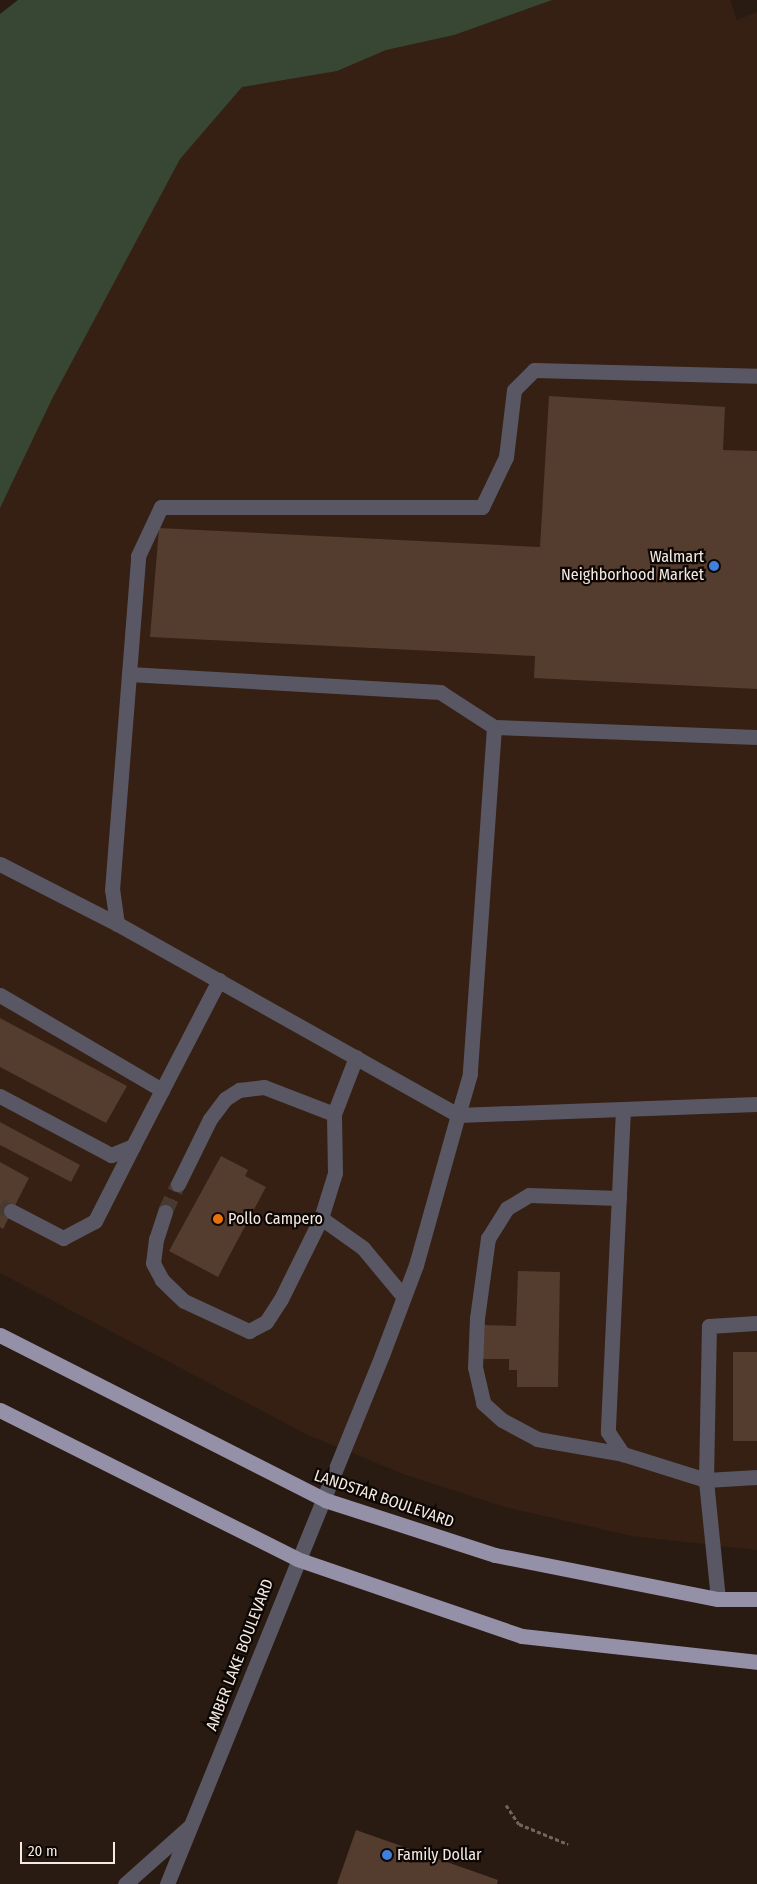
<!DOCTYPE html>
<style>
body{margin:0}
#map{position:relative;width:757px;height:1884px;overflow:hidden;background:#2a1b12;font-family:"Fira Sans Condensed",sans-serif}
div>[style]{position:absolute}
.built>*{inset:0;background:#352013}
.green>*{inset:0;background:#384733}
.building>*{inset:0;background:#543c2e;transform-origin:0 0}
.minor-tunnel>*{height:15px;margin-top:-7.5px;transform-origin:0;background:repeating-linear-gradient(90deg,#483a31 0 15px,transparent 0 23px)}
.path>*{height:3px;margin-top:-1.5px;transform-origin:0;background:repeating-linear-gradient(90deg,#71645c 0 4px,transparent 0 6.5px)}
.minor>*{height:15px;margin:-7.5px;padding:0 7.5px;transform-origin:7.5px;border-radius:7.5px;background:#595763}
.major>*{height:15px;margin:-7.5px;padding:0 7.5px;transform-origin:7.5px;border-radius:7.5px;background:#9490a7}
.dots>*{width:14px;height:14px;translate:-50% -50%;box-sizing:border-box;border:2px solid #0d0704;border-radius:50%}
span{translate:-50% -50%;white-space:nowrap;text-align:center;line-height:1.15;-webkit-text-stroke:4.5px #0d0704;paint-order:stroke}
.poi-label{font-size:16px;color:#f4e9e3}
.right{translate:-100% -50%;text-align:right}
.left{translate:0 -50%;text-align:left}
.street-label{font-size:16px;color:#f4e9e3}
.scale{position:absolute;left:20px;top:1842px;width:95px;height:22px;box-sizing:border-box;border:2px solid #f4e9e3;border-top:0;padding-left:6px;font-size:15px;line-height:18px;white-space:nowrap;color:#f4e9e3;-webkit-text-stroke:4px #0d0704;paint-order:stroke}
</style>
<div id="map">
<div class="built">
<i style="clip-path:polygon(247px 0,730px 0,737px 20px,757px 12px,757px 1550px,632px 1536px,505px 1507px,406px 1475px,308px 1435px,0 1273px,0 25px)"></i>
</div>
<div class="green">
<i style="clip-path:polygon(18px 0,552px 0,454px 35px,386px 50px,337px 71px,242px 87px,180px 159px,52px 399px,0 508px,0 14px)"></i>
</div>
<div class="building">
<i style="clip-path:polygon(549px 396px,725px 407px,723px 450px,757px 451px,757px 689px,534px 678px,535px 656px,150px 637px,159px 528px,540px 547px)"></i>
<i style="clip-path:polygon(0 1018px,127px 1086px,106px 1123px,0 1067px)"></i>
<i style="clip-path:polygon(0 1122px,80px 1165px,71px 1182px,0 1145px)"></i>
<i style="clip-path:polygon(221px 1156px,248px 1170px,245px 1176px,266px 1187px,218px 1277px,169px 1251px)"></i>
<i style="clip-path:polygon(0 1162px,29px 1178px,3px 1229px,0 1227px)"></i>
<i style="clip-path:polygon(518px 1271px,560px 1272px,558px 1387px,517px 1387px,517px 1370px,509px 1370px,509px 1359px,481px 1359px,482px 1325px,516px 1326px)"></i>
<i style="left:733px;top:1352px;width:24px;height:89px"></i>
<i style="clip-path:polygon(356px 1830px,498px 1880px,497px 1884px,337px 1884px)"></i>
</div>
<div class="minor-tunnel">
<i style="left:0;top:1205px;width:13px;rotate:29deg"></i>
<i style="left:165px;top:1212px;width:31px;rotate:-65deg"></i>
</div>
<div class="path">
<i style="left:506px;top:1805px;width:23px;rotate:56deg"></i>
<i style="left:519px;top:1824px;width:53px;rotate:22.2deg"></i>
</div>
<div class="minor">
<i style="left:129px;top:674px;width:312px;rotate:3.3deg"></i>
<i style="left:440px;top:692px;width:64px;rotate:32.9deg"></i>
<i style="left:494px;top:727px;width:263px;rotate:2.2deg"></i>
<i style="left:494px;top:727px;width:348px;rotate:94deg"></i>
<i style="left:470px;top:1074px;width:43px;rotate:106.3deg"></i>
<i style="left:458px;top:1115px;width:299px;rotate:-2.1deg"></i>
<i style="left:0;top:864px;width:131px;rotate:27.1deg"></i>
<i style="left:0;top:995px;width:188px;rotate:30.4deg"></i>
<i style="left:0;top:1096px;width:126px;rotate:28deg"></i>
<i style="left:111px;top:1155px;width:24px;rotate:-22deg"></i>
<i style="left:133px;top:1146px;width:187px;rotate:-62.6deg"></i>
<i style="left:623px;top:1109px;width:323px;rotate:92.7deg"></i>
<i style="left:608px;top:1432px;width:27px;rotate:56deg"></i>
<i style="left:623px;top:1454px;width:87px;rotate:17.4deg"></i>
<i style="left:706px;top:1480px;width:51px;rotate:-3.4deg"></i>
<i style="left:178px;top:1184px;width:72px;rotate:-63.8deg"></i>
<i style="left:210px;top:1119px;width:25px;rotate:-53deg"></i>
<i style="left:225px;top:1099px;width:17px;rotate:-33deg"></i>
<i style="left:239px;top:1090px;width:25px;rotate:-7deg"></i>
<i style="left:264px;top:1087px;width:75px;rotate:21.1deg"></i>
<i style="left:619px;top:1198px;width:90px;rotate:-178.1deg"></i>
<i style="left:529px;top:1195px;width:26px;rotate:149deg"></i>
<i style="left:507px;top:1208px;width:36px;rotate:122deg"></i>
<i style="left:488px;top:1238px;width:81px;rotate:97.8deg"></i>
<i style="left:477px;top:1318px;width:49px;rotate:92.3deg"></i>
<i style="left:475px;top:1367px;width:37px;rotate:77deg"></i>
<i style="left:483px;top:1403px;width:25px;rotate:42deg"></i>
<i style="left:502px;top:1420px;width:40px;rotate:28deg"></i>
<i style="left:537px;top:1439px;width:87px;rotate:9.9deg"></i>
<i style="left:11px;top:1211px;width:59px;rotate:27.4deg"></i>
<i style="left:63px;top:1238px;width:36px;rotate:-28deg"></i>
<i style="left:95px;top:1221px;width:84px;rotate:-63.1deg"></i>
<i style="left:165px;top:1212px;width:28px;rotate:108deg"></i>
<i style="left:156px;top:1239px;width:24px;rotate:97deg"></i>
<i style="left:153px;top:1263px;width:19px;rotate:62deg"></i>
<i style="left:162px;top:1280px;width:30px;rotate:44deg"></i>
<i style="left:184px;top:1301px;width:72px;rotate:24.8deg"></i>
<i style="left:249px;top:1331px;width:19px;rotate:-28deg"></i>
<i style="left:266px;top:1322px;width:27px;rotate:-57deg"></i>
<i style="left:281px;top:1299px;width:90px;rotate:-63.7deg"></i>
<i style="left:321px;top:1218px;width:47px;rotate:-72.7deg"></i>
<i style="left:335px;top:1173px;width:59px;rotate:-91deg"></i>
<i style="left:334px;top:1114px;width:61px;rotate:-68.9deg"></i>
<i style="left:321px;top:1218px;width:52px;rotate:35.5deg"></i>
<i style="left:363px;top:1248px;width:62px;rotate:50.2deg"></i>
<i style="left:718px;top:1599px;width:120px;rotate:-95.8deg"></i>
<i style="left:706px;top:1480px;width:154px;rotate:-88.9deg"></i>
<i style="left:709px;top:1326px;width:48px;rotate:-3.6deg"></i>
<i style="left:125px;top:1884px;width:86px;rotate:-41.7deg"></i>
<i style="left:167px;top:1884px;width:571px;rotate:-67.88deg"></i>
<i style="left:382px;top:1355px;width:96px;rotate:-69.3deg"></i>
<i style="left:416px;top:1265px;width:156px;rotate:-74.4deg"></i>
<i style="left:458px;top:1115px;width:391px;rotate:-150.7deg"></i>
<i style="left:117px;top:924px;width:34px;rotate:-98deg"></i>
<i style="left:112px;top:890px;width:335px;rotate:-85.5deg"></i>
<i style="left:138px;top:556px;width:54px;rotate:-64.9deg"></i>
<i style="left:161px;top:507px;width:321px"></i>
<i style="left:482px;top:507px;width:55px;rotate:-64.4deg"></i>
<i style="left:506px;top:457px;width:67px;rotate:-83.2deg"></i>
<i style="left:514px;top:390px;width:28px;rotate:-45deg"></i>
<i style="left:534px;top:370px;width:223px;rotate:1.5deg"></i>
</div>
<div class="major">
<i style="left:0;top:1335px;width:364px;rotate:26.9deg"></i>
<i style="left:325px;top:1500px;width:179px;rotate:17.9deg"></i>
<i style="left:495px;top:1555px;width:227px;rotate:11.2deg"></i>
<i style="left:718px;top:1599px;width:39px"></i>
<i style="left:0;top:1410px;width:332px;rotate:26.6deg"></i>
<i style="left:297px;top:1559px;width:238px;rotate:18.9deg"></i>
<i style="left:522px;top:1636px;width:236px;rotate:6.3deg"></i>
</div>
<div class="dots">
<i style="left:714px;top:566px;background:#3f7fe0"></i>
<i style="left:218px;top:1219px;background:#e8710a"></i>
<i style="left:387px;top:1855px;background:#3f7fe0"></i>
</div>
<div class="poi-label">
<span class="right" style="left:704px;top:566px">Walmart<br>Neighborhood Market</span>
<span class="left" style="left:228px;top:1219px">Pollo Campero</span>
<span class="left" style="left:397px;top:1855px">Family Dollar</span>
</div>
<div class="street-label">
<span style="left:384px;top:1499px;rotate:19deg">LANDSTAR BOULEVARD</span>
<span style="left:240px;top:1655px;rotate:-69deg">AMBER LAKE BOULEVARD</span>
</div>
<div class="scale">20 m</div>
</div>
